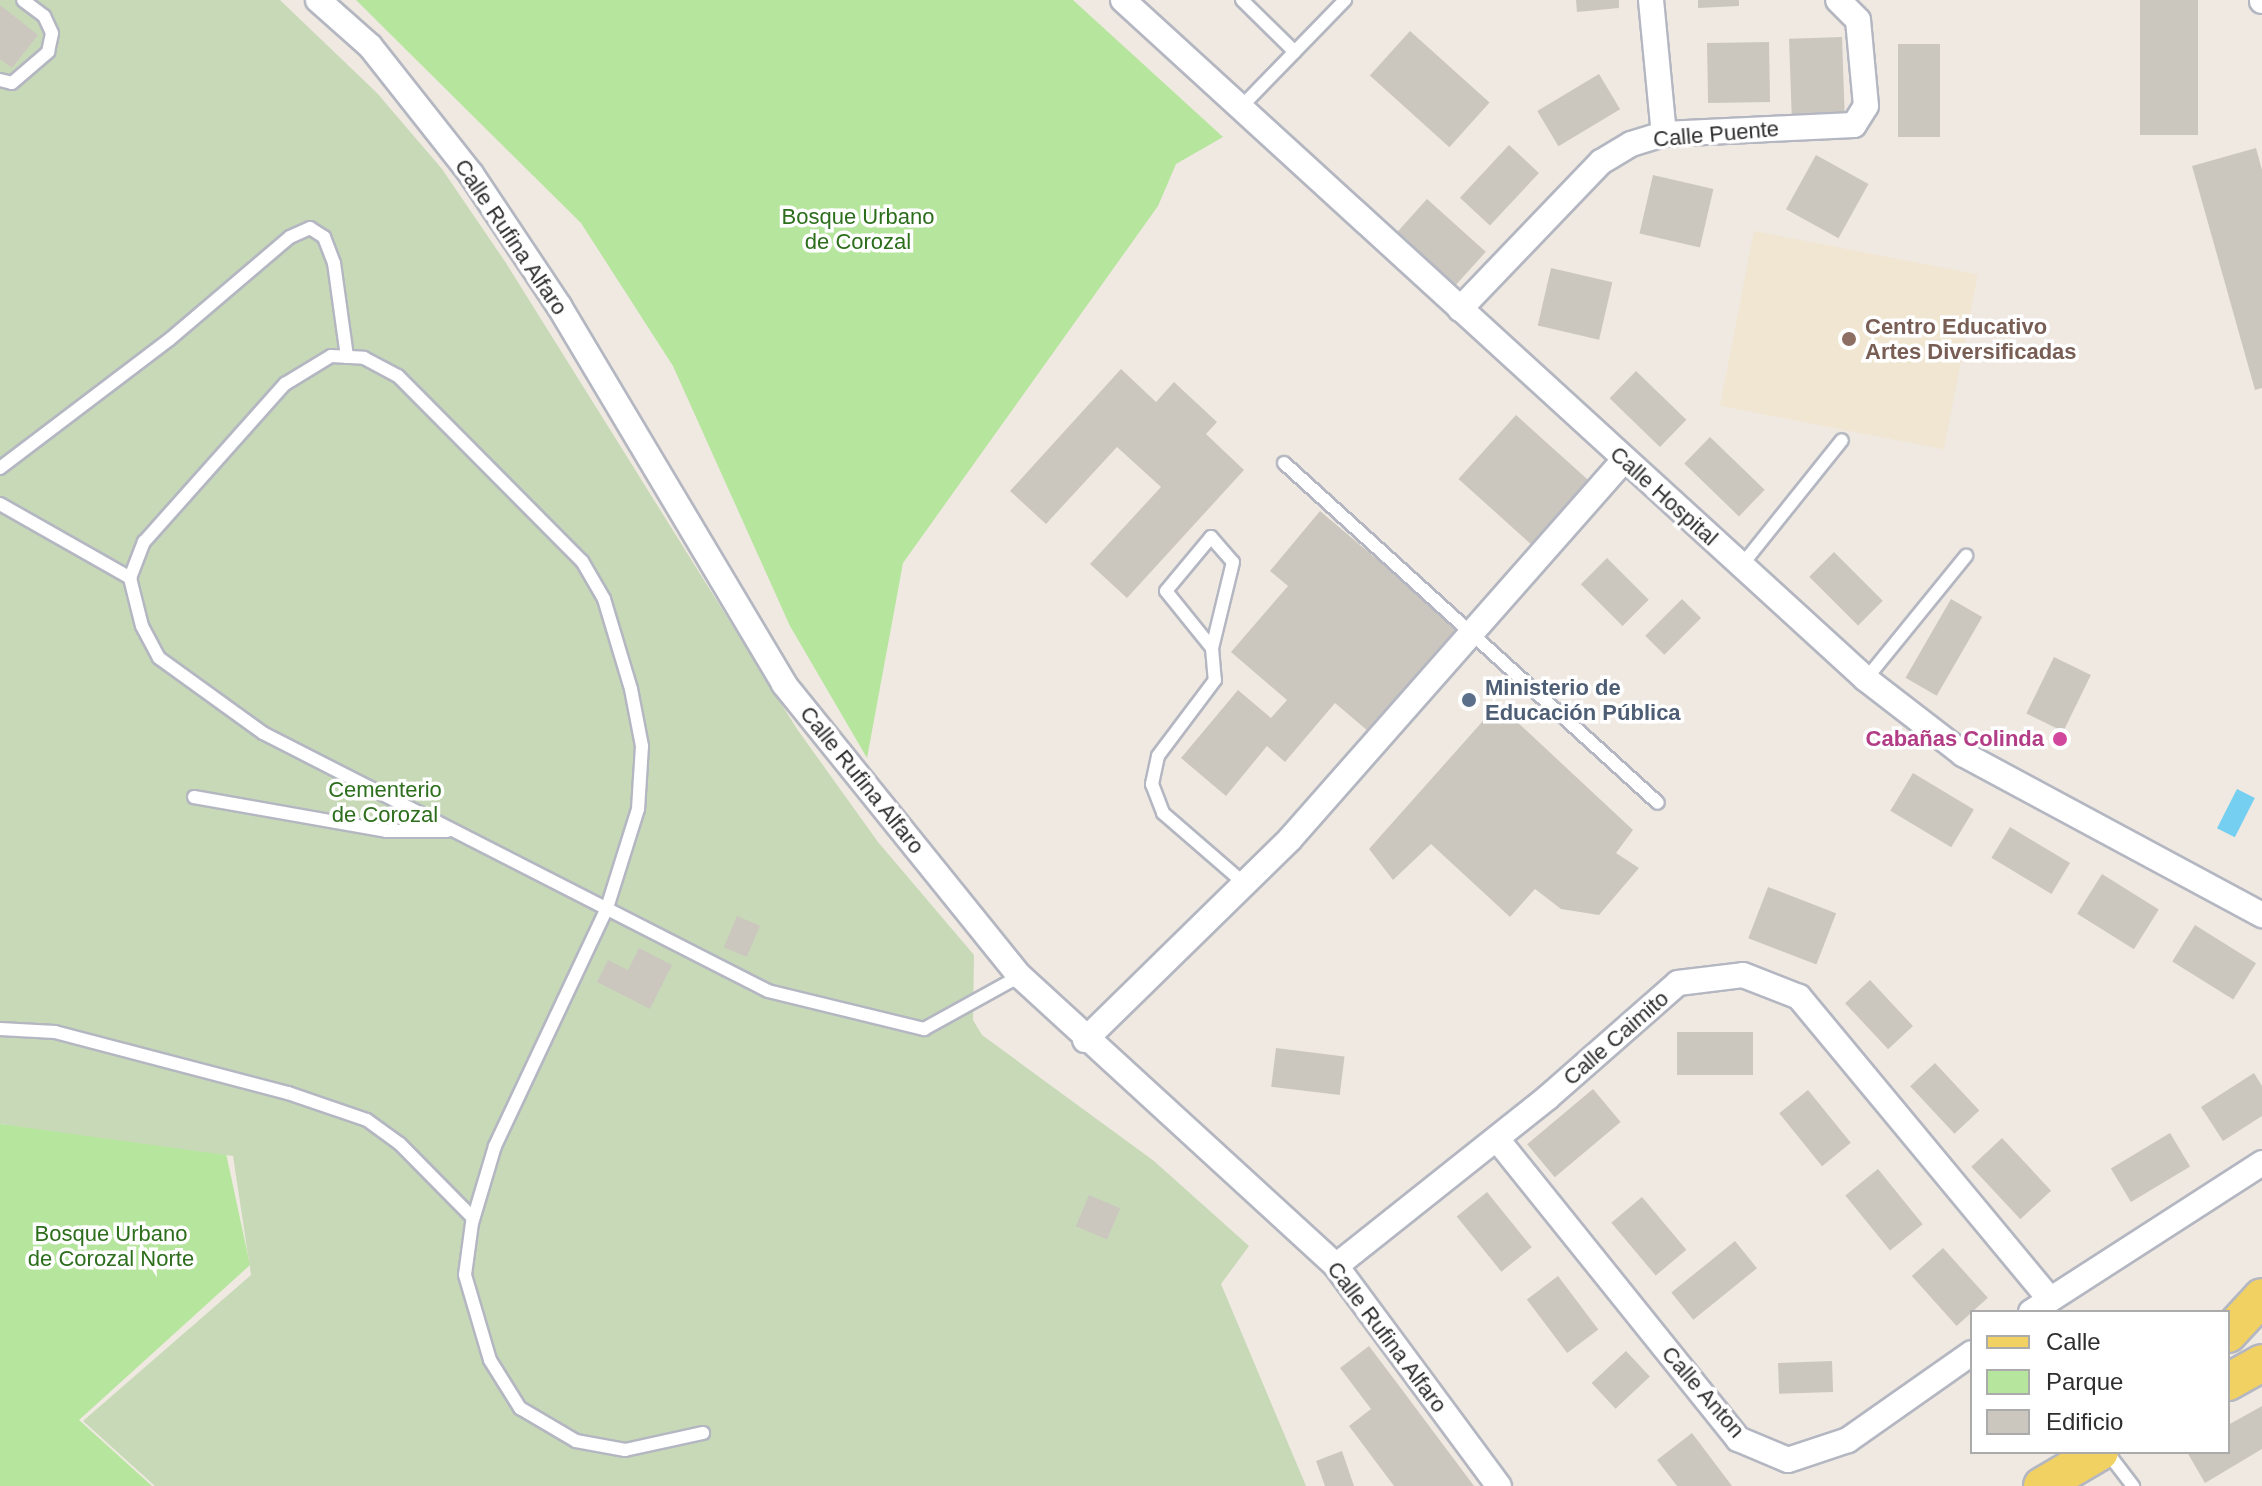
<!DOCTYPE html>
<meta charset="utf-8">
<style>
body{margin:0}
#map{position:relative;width:2262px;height:1486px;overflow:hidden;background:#efe9e1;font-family:Arial,sans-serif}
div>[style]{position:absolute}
.education>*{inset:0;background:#f0e6d1;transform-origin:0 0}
.green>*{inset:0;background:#b6e59e}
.cemetery>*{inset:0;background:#c8d9b8}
.water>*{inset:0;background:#75cff0;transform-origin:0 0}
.building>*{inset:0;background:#cbc7bf;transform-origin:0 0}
.roads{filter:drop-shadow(2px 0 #b4b7c1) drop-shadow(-2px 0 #b4b7c1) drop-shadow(0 2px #b4b7c1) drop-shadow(0 -2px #b4b7c1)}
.lane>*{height:12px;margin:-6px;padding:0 6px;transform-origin:6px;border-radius:6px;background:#fff}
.street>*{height:24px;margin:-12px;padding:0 12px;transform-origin:12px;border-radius:12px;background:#fff}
.primary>*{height:36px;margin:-18px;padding:0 18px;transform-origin:18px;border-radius:18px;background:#f2d163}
.dots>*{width:22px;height:22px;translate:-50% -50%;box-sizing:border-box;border:4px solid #fff;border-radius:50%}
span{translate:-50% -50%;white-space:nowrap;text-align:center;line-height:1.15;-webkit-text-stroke:7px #fff;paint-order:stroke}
.street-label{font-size:22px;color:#2e2e2e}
.park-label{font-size:22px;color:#2c6e1b}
.education-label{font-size:22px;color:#785e54;font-weight:700}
.left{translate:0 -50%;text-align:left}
.service-label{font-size:22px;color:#4e5e75;font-weight:700}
.hotel-label{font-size:22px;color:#b23c85;font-weight:700}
.right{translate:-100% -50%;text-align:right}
.legend{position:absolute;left:1970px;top:1310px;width:260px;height:144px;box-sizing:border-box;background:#fff;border:2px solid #ababab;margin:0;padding:10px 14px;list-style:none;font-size:24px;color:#2e2e2e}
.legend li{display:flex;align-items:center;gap:16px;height:40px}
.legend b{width:40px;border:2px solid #ababab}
</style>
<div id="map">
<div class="education">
<i style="left:1754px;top:231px;width:228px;height:178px;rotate:11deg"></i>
</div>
<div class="green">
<i style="clip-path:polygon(356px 0,1073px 0,1223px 137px,1176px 164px,1158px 206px,903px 563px,867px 758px,790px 626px,673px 366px,581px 223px)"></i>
<i style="clip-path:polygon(0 1124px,224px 1144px,250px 1265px,79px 1420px,152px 1486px,0 1486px)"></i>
</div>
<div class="cemetery">
<i style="clip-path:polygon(0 0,280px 0,377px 93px,442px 169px,506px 263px,797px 729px,878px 842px,974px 955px,973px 1020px,982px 1035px,1154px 1161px,1249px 1246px,1221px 1284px,1306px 1486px,155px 1486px,83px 1421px,251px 1275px,233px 1156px,0 1124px)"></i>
</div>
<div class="water">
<i style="left:2237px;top:789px;width:20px;height:44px;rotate:27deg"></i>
</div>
<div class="building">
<i style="clip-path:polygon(1576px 0,1619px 0,1619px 8px,1577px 12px)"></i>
<i style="clip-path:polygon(1698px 0,1739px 0,1739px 6px,1698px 8px)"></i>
<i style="left:2140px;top:0;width:58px;height:135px"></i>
<i style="clip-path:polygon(0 5px,38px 35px,12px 68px,0 59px)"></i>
<i style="left:1410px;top:31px;width:107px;height:60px;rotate:42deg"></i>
<i style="left:1842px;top:37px;width:77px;height:53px;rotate:88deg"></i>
<i style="left:1769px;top:42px;width:60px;height:62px;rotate:89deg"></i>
<i style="left:1898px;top:44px;width:42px;height:93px"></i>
<i style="left:1599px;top:74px;width:41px;height:72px;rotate:59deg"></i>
<i style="left:1509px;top:145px;width:41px;height:72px;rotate:43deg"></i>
<i style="clip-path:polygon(2256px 148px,2262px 170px,2262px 388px,2255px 390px,2192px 166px)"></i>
<i style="left:1816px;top:155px;width:60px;height:62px;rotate:29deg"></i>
<i style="left:1653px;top:175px;width:62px;height:60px;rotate:13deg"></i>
<i style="left:1427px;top:199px;width:79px;height:46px;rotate:42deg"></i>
<i style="left:1551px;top:268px;width:63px;height:59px;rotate:13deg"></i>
<i style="clip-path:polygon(1121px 369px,1156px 402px,1174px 382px,1217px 422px,1206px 434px,1244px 470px,1127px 598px,1090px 564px,1161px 487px,1117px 447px,1046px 524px,1010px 491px)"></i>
<i style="left:1636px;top:371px;width:70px;height:38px;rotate:44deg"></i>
<i style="left:1516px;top:415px;width:99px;height:86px;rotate:42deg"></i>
<i style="left:1710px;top:437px;width:76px;height:37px;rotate:44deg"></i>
<i style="clip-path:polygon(1320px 511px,1463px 632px,1375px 737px,1335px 703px,1285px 762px,1267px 746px,1226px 796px,1181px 758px,1238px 690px,1271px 718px,1287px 700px,1231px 652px,1288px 586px,1270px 571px)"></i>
<i style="left:1834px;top:552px;width:69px;height:35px;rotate:45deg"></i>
<i style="left:1607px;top:558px;width:59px;height:37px;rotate:45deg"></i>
<i style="left:1682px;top:599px;width:27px;height:52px;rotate:45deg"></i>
<i style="left:1951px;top:599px;width:36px;height:91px;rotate:30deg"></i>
<i style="left:2054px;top:657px;width:41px;height:63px;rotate:26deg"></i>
<i style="clip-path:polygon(1498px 704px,1633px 830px,1616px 853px,1639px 868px,1599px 915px,1561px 909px,1535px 889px,1510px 917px,1431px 844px,1393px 880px,1369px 849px)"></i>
<i style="left:1913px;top:773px;width:71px;height:44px;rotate:31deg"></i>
<i style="left:2010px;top:827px;width:70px;height:36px;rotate:31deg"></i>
<i style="left:2102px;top:874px;width:67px;height:47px;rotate:32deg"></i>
<i style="left:1768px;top:887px;width:73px;height:55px;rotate:21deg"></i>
<i style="left:737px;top:916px;width:25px;height:34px;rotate:23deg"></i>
<i style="left:2195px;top:925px;width:72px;height:43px;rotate:32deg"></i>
<i style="clip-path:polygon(639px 948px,672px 965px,650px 1009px,597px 982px,608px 960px,628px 970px)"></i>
<i style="left:1870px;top:980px;width:63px;height:34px;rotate:47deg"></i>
<i style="left:1753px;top:1032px;width:43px;height:76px;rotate:90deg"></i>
<i style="left:1276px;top:1048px;width:69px;height:39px;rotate:7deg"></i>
<i style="left:1935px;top:1063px;width:65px;height:34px;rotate:47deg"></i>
<i style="clip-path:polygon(2254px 1073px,2262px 1086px,2262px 1116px,2223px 1141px,2201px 1107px)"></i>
<i style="left:1593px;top:1089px;width:43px;height:86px;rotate:50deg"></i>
<i style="left:1808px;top:1090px;width:68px;height:37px;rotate:51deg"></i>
<i style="left:2170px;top:1133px;width:39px;height:69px;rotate:59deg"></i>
<i style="left:2002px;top:1138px;width:72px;height:42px;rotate:47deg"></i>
<i style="left:1878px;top:1169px;width:71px;height:42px;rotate:51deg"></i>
<i style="left:1487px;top:1192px;width:71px;height:39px;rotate:51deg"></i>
<i style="left:1089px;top:1195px;width:34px;height:34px;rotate:23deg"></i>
<i style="left:1642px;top:1197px;width:69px;height:40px;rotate:50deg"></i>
<i style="left:1735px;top:1241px;width:35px;height:82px;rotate:51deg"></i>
<i style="left:1943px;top:1248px;width:67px;height:42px;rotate:48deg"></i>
<i style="left:1558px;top:1276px;width:67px;height:39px;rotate:53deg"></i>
<i style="clip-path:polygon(1369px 1346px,1400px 1387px,1474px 1486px,1394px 1486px,1349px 1426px,1371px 1409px,1340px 1368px)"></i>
<i style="left:1626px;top:1351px;width:35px;height:47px;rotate:47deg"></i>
<i style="left:1832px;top:1361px;width:31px;height:54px;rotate:88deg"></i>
<i style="clip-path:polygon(2262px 1406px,2262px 1449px,2205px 1483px,2187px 1452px,2228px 1452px,2228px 1425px)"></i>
<i style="clip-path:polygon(1692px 1433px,1732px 1486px,1677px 1486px,1657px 1460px)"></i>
<i style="clip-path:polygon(1342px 1451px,1354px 1486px,1325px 1486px,1316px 1461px)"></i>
</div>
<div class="roads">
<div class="lane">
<i style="left:1242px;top:0;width:74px;rotate:44.5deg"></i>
<i style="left:0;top:80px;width:12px;rotate:14deg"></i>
<i style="left:12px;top:83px;width:48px;rotate:-40.7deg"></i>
<i style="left:48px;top:52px;width:19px;rotate:-78deg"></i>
<i style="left:52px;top:33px;width:19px;rotate:-115deg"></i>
<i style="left:44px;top:16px;width:26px;rotate:-143deg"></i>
<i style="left:1242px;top:106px;width:148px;rotate:-45.8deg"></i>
<i style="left:1284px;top:463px;width:505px;rotate:42.27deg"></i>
<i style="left:0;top:468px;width:213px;rotate:-37.2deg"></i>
<i style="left:170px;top:339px;width:157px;rotate:-40.4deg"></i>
<i style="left:290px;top:237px;width:22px;rotate:-24deg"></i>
<i style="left:310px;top:228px;width:17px;rotate:33deg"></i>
<i style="left:324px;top:237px;width:28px;rotate:69deg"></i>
<i style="left:334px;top:263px;width:95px;rotate:82.1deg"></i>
<i style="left:0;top:504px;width:150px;rotate:29.6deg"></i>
<i style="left:130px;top:578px;width:49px;rotate:76deg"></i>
<i style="left:142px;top:626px;width:36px;rotate:62deg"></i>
<i style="left:159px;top:658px;width:128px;rotate:35.8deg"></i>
<i style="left:263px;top:733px;width:567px;rotate:27.06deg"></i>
<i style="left:768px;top:991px;width:161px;rotate:13.7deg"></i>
<i style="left:924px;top:1029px;width:110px;rotate:-28.9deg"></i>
<i style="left:1741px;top:566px;width:161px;rotate:-51.3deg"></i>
<i style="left:130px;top:578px;width:39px;rotate:-69deg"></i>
<i style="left:144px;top:542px;width:212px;rotate:-48.3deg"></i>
<i style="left:285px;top:384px;width:54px;rotate:-31.3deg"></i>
<i style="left:331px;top:356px;width:33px;rotate:3deg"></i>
<i style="left:364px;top:358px;width:38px;rotate:28deg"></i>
<i style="left:398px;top:376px;width:261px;rotate:45.2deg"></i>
<i style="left:582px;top:561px;width:44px;rotate:59.9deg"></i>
<i style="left:604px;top:599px;width:94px;rotate:73.3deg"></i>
<i style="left:631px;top:689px;width:58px;rotate:79.1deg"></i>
<i style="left:642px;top:746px;width:63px;rotate:93.6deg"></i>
<i style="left:638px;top:809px;width:104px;rotate:107.4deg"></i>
<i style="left:607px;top:908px;width:263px;rotate:115.2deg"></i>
<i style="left:495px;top:1146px;width:80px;rotate:106.6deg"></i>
<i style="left:472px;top:1223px;width:52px;rotate:97.7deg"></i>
<i style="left:465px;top:1275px;width:89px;rotate:73.6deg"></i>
<i style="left:490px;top:1360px;width:57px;rotate:58deg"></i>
<i style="left:520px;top:1408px;width:65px;rotate:30.5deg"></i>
<i style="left:576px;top:1441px;width:50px;rotate:10.4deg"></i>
<i style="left:625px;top:1450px;width:80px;rotate:-12.3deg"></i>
<i style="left:1212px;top:648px;width:73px;rotate:-128.9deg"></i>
<i style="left:1166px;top:591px;width:70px;rotate:-50.2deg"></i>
<i style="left:1211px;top:537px;width:33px;rotate:49deg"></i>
<i style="left:1233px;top:562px;width:89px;rotate:103.7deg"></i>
<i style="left:1212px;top:648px;width:32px;rotate:85deg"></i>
<i style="left:1215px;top:680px;width:95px;rotate:126.9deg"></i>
<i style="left:1158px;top:756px;width:29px;rotate:102deg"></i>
<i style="left:1152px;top:784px;width:31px;rotate:69deg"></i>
<i style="left:1163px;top:813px;width:110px;rotate:40.9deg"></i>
<i style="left:1866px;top:679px;width:159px;rotate:-50.9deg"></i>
<i style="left:194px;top:797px;width:195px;rotate:10deg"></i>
<i style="left:386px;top:831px;width:61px"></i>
<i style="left:0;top:1029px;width:55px;rotate:3.1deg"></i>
<i style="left:55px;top:1032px;width:241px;rotate:14.7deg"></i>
<i style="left:288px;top:1093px;width:83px;rotate:18.9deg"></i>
<i style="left:367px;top:1120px;width:41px;rotate:36deg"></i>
<i style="left:400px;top:1144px;width:104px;rotate:45.4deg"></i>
<i style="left:2107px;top:1452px;width:43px;rotate:52.6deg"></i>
</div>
<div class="street">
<i style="left:318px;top:0;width:69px;rotate:41.5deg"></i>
<i style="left:370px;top:46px;width:163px;rotate:51.7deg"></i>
<i style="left:471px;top:174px;width:159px;rotate:56.3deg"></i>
<i style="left:559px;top:306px;width:440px;rotate:59.2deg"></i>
<i style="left:784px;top:684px;width:375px;rotate:51.1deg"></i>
<i style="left:1020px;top:976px;width:429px;rotate:42.5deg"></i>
<i style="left:1336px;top:1266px;width:274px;rotate:53.5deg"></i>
<i style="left:1123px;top:0;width:1007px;rotate:42.42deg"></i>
<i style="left:1866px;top:679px;width:123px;rotate:37.7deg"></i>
<i style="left:1963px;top:754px;width:340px;rotate:28.3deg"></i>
<i style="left:1651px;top:0;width:135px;rotate:84.5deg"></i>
<i style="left:2262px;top:0;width:1px;rotate:90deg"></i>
<i style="left:1460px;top:309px;width:204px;rotate:-46.2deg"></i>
<i style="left:1601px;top:162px;width:35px;rotate:-31deg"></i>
<i style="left:1631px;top:144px;width:34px;rotate:-17deg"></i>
<i style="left:1664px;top:134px;width:190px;rotate:-2.7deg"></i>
<i style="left:1854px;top:125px;width:22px;rotate:-58deg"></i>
<i style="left:1866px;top:106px;width:86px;rotate:-95.3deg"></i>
<i style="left:1858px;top:20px;width:28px;rotate:-135deg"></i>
<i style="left:1085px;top:1040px;width:287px;rotate:-44.4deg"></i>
<i style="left:1290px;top:839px;width:505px;rotate:-48.61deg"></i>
<i style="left:1497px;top:1139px;width:385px;rotate:51.2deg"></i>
<i style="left:1738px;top:1439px;width:54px;rotate:22.8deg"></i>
<i style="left:1788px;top:1460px;width:63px;rotate:-18.4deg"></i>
<i style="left:1848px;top:1440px;width:151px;rotate:-35.1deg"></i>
<i style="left:1336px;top:1266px;width:270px;rotate:-38.5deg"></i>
<i style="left:1547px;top:1098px;width:174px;rotate:-41.3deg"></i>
<i style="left:1678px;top:983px;width:65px;rotate:-7deg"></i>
<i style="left:1743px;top:975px;width:60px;rotate:21.4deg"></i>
<i style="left:1799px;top:997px;width:393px;rotate:50.3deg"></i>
<i style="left:2031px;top:1312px;width:275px;rotate:-32.8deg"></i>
</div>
<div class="primary">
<i style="left:2228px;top:1334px;width:50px;rotate:-47.4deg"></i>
<i style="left:2228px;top:1382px;width:39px;rotate:-29deg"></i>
<i style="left:2042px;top:1486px;width:67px;rotate:-30.4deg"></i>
</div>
</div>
<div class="dots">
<i style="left:1849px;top:339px;background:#8d6e63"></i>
<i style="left:1469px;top:700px;background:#5c6f8a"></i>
<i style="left:2060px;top:739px;background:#d1479c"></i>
</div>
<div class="street-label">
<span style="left:1716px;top:134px;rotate:-5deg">Calle Puente</span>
<span style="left:511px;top:237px;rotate:56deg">Calle Rufina Alfaro</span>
<span style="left:1664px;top:496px;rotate:42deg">Calle Hospital</span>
<span style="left:862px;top:780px;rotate:51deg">Calle Rufina Alfaro</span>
<span style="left:1616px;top:1038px;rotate:-41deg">Calle Caimito</span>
<span style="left:1387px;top:1337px;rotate:53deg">Calle Rufina Alfaro</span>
<span style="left:1703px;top:1392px;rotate:49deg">Calle Anton</span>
</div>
<div class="park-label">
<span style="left:858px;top:229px">Bosque Urbano<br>de Corozal</span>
<span style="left:385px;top:802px">Cementerio<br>de Corozal</span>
<span style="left:111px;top:1246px">Bosque Urbano<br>de Corozal Norte</span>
</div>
<div class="education-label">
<span class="left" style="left:1865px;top:339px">Centro Educativo<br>Artes Diversificadas</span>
</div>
<div class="service-label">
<span class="left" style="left:1485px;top:700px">Ministerio de<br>Educación Pública</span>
</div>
<div class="hotel-label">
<span class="right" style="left:2044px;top:739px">Cabañas Colinda</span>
</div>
<ul class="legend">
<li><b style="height:10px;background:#f2d163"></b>Calle</li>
<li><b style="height:22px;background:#b6e59e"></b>Parque</li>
<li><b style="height:22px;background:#cbc7bf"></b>Edificio</li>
</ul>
</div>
